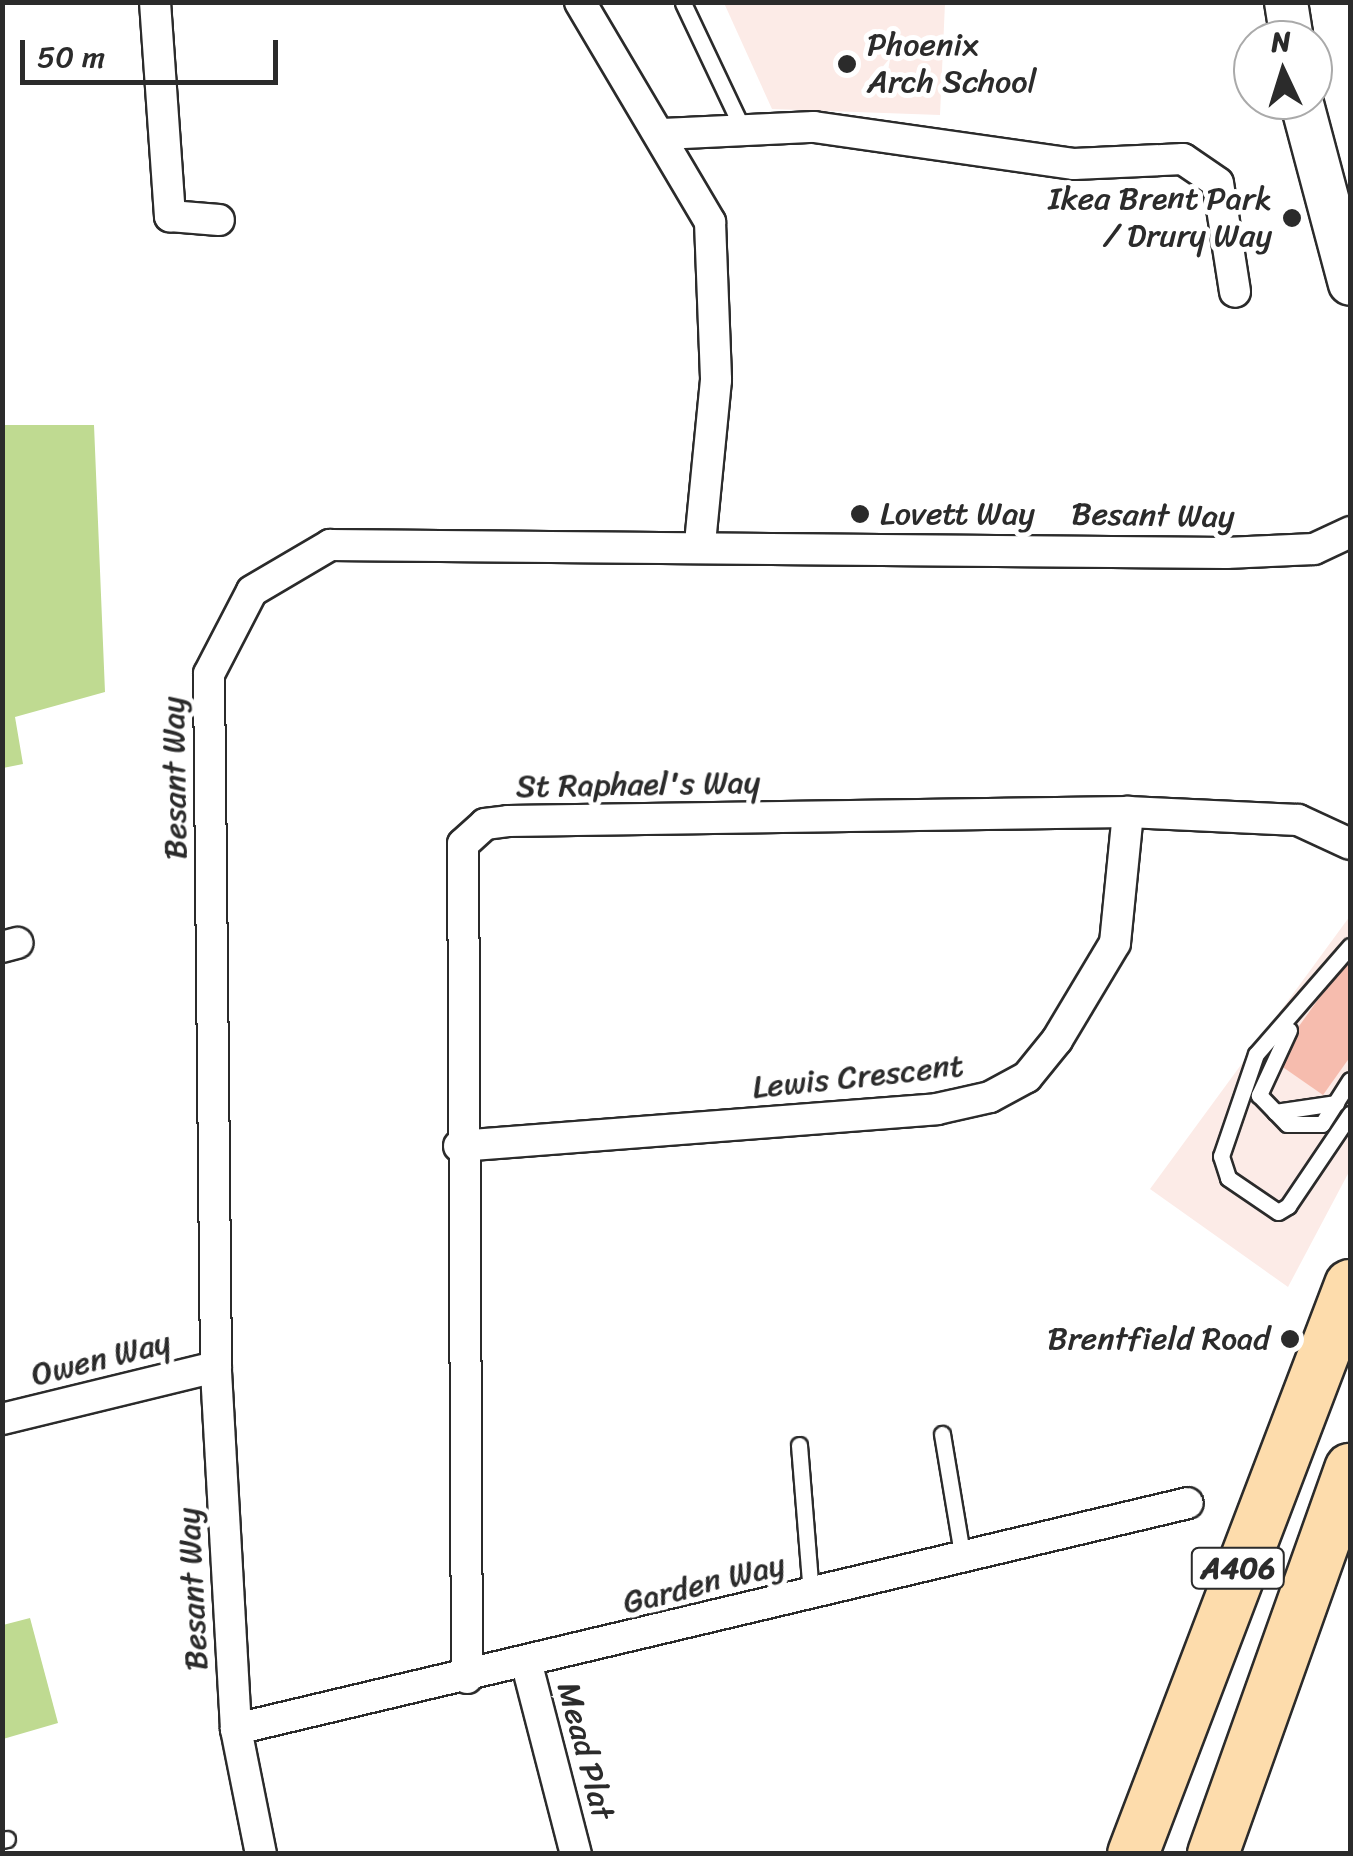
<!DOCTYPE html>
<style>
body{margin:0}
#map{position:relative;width:1353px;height:1856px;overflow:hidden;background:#fff;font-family:Sriracha,sans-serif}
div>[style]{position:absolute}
.built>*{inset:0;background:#fcebe7}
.green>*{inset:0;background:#bfda91}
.building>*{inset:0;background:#f6bcae}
.roads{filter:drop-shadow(2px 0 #2b2b2b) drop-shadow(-2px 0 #2b2b2b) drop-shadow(0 2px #2b2b2b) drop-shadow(0 -2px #2b2b2b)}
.service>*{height:15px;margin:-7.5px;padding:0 7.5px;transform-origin:7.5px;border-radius:7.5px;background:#fff}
.minor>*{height:30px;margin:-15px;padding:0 15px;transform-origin:15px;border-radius:15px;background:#fff}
.secondary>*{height:42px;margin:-21px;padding:0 21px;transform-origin:21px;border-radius:21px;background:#fff}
.trunk>*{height:50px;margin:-25px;padding:0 25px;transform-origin:25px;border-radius:25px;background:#fddcac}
.dots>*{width:28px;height:28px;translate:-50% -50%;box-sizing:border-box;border:5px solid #fff;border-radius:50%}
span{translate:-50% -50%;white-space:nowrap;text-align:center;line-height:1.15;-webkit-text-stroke:10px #fff;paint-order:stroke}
.shield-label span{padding:2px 8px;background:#fff;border:2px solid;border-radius:8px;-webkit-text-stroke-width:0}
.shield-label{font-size:30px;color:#2b2b2b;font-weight:700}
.poi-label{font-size:32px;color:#2b2b2b}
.left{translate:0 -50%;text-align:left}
.right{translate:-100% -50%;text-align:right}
.street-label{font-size:32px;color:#2b2b2b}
.frame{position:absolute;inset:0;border:5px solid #2b2b2b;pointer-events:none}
.north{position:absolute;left:1233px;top:20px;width:100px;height:100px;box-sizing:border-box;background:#fff;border:2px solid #aaa;border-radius:50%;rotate:356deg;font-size:28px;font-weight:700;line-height:40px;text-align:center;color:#2b2b2b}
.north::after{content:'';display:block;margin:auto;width:35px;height:45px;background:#2b2b2b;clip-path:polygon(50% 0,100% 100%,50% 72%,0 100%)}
.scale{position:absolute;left:20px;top:40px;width:258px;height:45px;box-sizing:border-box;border:5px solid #2b2b2b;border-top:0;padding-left:12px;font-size:30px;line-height:35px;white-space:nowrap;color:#2b2b2b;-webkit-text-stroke:8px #fff;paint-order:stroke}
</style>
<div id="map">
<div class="built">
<i style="clip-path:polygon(724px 3px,945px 3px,940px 115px,772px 109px)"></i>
<i style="clip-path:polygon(1350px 916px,1350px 1170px,1288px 1287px,1150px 1189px)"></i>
</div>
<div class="green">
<i style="clip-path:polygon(3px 425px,94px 425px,105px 692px,15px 717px,23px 764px,3px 768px)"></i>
<i style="clip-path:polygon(30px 1618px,58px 1723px,3px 1739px,3px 1625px)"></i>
</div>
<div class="building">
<i style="clip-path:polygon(1350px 955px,1350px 1057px,1323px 1095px,1274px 1061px)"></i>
</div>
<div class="roads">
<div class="service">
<i style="left:683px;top:3px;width:140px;rotate:64.7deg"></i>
<i style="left:1350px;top:946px;width:143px;rotate:131deg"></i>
<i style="left:1256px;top:1054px;width:108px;rotate:108.9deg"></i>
<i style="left:1221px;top:1156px;width:23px;rotate:72deg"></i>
<i style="left:1228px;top:1178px;width:60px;rotate:34.2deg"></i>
<i style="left:1278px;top:1212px;width:12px;rotate:-31deg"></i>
<i style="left:1288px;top:1206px;width:111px;rotate:-56deg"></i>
<i style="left:1289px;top:1030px;width:72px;rotate:114.8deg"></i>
<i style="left:1259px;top:1095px;width:40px;rotate:46deg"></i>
<i style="left:1287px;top:1124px;width:35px"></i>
<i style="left:1322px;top:1124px;width:52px;rotate:-57.5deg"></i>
<i style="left:1275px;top:1112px;width:62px;rotate:-8.4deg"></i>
<i style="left:942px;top:1434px;width:122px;rotate:80.5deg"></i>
<i style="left:799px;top:1445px;width:148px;rotate:85.4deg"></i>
<i style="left:2px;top:1840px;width:5px;rotate:-11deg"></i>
</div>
<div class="minor">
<i style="left:155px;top:2px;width:215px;rotate:86deg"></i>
<i style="left:170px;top:216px;width:49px;rotate:4.7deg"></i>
<i style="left:580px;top:2px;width:256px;rotate:59.4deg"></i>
<i style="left:710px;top:222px;width:158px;rotate:87.8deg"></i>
<i style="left:716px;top:380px;width:164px;rotate:95.6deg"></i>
<i style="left:663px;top:134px;width:151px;rotate:-2.7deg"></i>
<i style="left:814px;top:127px;width:263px;rotate:8.1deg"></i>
<i style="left:1074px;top:164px;width:109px;rotate:-2.6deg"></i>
<i style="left:1183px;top:159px;width:42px;rotate:34.4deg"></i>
<i style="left:1218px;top:183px;width:110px;rotate:81.1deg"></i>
<i style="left:2px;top:947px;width:16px;rotate:-15deg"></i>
<i style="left:459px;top:1146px;width:479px;rotate:-4.4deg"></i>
<i style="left:937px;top:1109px;width:54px;rotate:-12.8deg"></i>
<i style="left:990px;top:1097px;width:42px;rotate:-28.4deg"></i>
<i style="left:1027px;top:1077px;width:48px;rotate:-51deg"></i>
<i style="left:1057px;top:1040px;width:113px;rotate:-59.1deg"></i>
<i style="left:1115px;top:943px;width:132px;rotate:-84.3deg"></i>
<i style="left:2px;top:1419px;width:220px;rotate:-13.7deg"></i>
<i style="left:527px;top:1665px;width:195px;rotate:75.5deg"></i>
<i style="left:467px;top:1678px;width:834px;rotate:-90.27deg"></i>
<i style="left:463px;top:844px;width:30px;rotate:-42deg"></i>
<i style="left:485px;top:824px;width:23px;rotate:-7deg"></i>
<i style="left:508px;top:821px;width:620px;rotate:-0.83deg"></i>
<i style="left:1128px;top:812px;width:170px;rotate:2.7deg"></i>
<i style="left:1298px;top:820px;width:57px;rotate:24.8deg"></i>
<i style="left:236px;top:1729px;width:978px;rotate:-13.35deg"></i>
<i style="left:261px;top:1854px;width:127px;rotate:-101.3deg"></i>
<i style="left:236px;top:1729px;width:363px;rotate:-93.2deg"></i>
<i style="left:216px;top:1367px;width:693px;rotate:-90.58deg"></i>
<i style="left:209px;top:674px;width:93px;rotate:-62.6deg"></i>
<i style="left:252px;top:591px;width:91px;rotate:-30.5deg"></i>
<i style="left:330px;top:545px;width:896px;rotate:0.51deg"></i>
<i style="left:1226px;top:553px;width:88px;rotate:-2.6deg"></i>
<i style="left:1314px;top:549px;width:40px;rotate:-25deg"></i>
</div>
<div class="secondary">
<i style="left:1286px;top:2px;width:38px;rotate:81deg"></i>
<i style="left:1301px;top:100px;width:190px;rotate:75.1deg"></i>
</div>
<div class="trunk">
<i style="left:1133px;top:1854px;width:609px;rotate:-69.12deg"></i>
<i style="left:1213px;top:1854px;width:409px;rotate:-70.4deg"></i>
</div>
</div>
<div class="dots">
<i style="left:847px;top:64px;background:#2b2b2b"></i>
<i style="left:1292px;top:218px;background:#2b2b2b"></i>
<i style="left:860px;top:514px;background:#2b2b2b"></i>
<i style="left:1290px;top:1339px;background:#2b2b2b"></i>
</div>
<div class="shield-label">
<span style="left:1238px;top:1568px">A406</span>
</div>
<div class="poi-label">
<span class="left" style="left:867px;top:64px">Phoenix<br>Arch School</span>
<span class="right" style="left:1272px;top:218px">Ikea Brent Park<br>/ Drury Way</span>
<span class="left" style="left:880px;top:514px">Lovett Way</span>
<span class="right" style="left:1270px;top:1339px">Brentfield Road</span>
</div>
<div class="street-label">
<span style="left:1153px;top:516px;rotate:1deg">Besant Way</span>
<span style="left:175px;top:778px;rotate:-91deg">Besant Way</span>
<span style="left:638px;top:785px;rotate:-1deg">St Raphael's Way</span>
<span style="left:858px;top:1077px;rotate:-6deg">Lewis Crescent</span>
<span style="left:101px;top:1359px;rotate:-14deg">Owen Way</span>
<span style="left:704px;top:1584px;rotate:-14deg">Garden Way</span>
<span style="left:193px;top:1589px;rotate:-93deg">Besant Way</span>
<span style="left:585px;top:1751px;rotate:75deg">Mead Plat</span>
</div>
<div class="frame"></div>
<div class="north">N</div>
<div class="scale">50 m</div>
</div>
